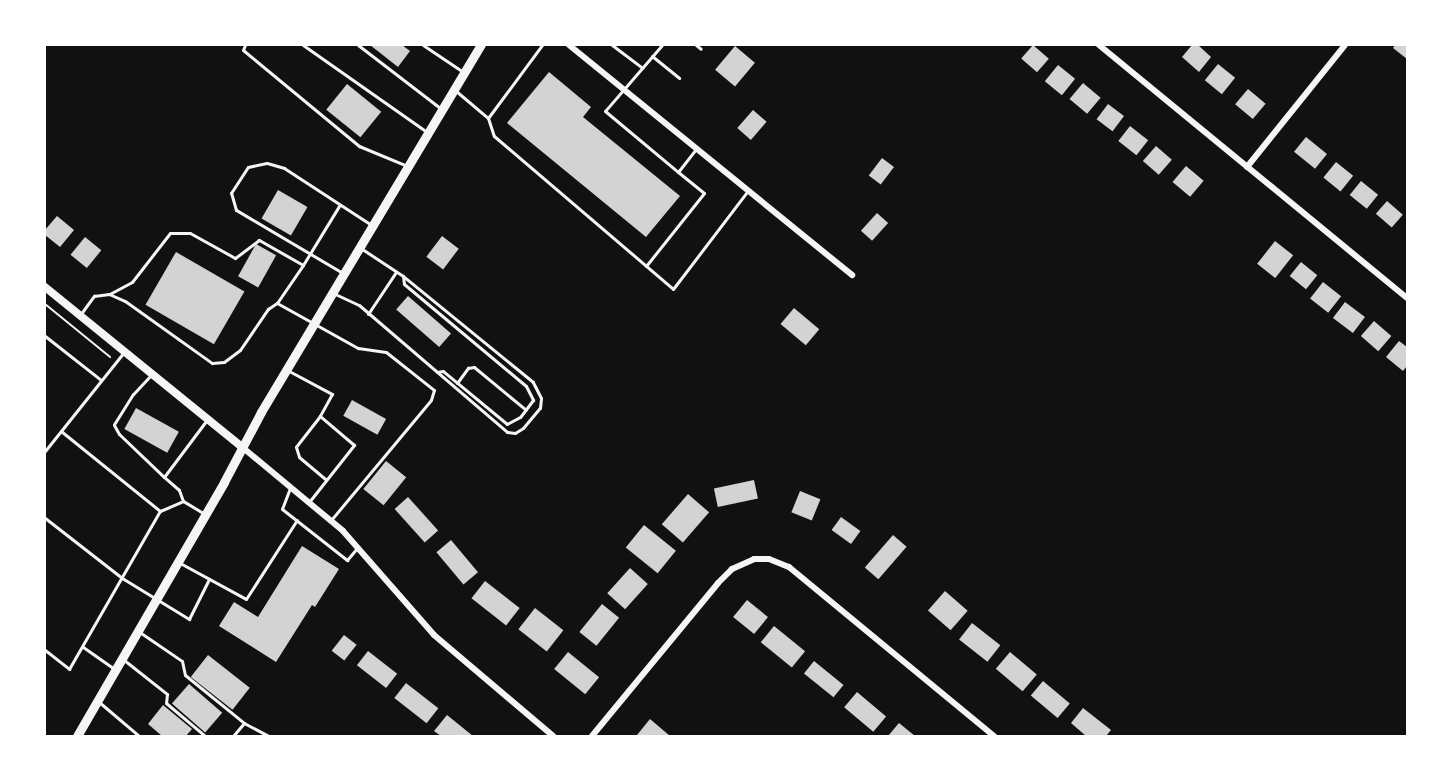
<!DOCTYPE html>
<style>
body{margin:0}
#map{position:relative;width:1452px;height:781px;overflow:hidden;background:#111;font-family:"Alegreya Sans",sans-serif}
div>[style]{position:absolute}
.building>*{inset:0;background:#d3d3d3;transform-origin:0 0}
.path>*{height:2px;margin:-1px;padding:0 1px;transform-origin:1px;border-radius:1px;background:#f5f5f5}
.service>*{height:3px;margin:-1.5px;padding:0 1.5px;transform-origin:1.5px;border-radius:1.5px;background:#f5f5f5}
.minor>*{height:6px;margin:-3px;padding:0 3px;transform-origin:3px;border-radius:3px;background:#f5f5f5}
.tertiary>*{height:8px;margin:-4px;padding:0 4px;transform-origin:4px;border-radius:4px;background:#f5f5f5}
.primary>*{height:9px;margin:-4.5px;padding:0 4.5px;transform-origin:4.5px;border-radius:4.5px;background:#f5f5f5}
span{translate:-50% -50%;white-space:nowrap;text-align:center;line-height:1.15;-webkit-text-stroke:4.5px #fff;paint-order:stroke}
.frame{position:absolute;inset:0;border:46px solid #fff;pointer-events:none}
</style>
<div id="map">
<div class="building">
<i style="clip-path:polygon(370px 45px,402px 45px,410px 51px,398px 67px)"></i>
<i style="left:1033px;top:45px;width:21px;height:18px;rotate:41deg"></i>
<i style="clip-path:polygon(1192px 45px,1198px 45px,1211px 57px,1199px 72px,1182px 57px)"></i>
<i style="clip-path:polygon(1395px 45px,1407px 45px,1407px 59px,1393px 48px)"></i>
<i style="left:735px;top:46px;width:26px;height:31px;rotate:40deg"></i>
<i style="left:1218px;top:64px;width:22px;height:21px;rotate:39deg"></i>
<i style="left:1058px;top:65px;width:22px;height:21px;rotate:39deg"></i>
<i style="clip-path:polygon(549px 72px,591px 107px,583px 117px,680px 196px,646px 237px,507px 123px)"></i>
<i style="left:1083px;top:83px;width:23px;height:21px;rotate:40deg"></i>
<i style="left:347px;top:84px;width:44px;height:33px;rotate:39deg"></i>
<i style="left:1248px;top:89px;width:23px;height:20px;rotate:40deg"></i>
<i style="left:1108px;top:104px;width:20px;height:19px;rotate:37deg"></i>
<i style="left:753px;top:110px;width:18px;height:24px;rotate:41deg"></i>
<i style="left:1130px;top:126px;width:23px;height:19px;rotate:38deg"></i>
<i style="left:1306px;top:137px;width:27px;height:19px;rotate:39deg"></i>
<i style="left:1156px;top:146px;width:21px;height:20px;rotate:41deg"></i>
<i style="left:882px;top:158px;width:15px;height:22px;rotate:37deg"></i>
<i style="left:1336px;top:162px;width:22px;height:20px;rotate:39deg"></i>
<i style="left:1186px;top:166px;width:23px;height:21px;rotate:40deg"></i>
<i style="left:1361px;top:181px;width:22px;height:18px;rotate:39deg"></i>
<i style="left:278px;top:190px;width:34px;height:33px;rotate:30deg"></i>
<i style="left:1387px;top:201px;width:21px;height:17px;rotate:41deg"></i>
<i style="left:877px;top:213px;width:15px;height:24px;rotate:42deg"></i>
<i style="clip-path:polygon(57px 216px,74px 230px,60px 247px,45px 235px,45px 230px)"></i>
<i style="left:442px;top:236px;width:21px;height:26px;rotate:37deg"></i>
<i style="left:85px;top:237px;width:21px;height:23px;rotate:39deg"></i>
<i style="left:1275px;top:241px;width:23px;height:29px;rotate:38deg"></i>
<i style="left:256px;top:244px;width:23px;height:37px;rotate:29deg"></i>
<i style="left:176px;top:252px;width:79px;height:61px;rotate:30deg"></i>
<i style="left:1301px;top:262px;width:21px;height:18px;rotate:39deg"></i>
<i style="left:1323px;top:282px;width:23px;height:21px;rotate:38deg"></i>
<i style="left:408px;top:296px;width:57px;height:18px;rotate:41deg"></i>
<i style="left:1345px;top:302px;width:25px;height:20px;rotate:37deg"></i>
<i style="left:794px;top:308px;width:33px;height:21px;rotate:40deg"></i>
<i style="left:1374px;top:321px;width:23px;height:20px;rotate:41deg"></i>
<i style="clip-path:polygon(1399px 341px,1407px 347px,1407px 366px,1403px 371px,1386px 357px)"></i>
<i style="left:352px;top:400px;width:39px;height:18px;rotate:29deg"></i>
<i style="left:136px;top:408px;width:49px;height:24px;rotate:29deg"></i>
<i style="left:386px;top:461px;width:26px;height:36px;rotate:39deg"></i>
<i style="left:754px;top:480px;width:19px;height:41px;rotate:78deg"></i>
<i style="left:800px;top:491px;width:22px;height:23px;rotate:22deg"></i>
<i style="left:688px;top:494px;width:28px;height:40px;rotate:41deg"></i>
<i style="left:408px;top:497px;width:45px;height:18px;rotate:48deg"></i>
<i style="left:841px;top:517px;width:24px;height:16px;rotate:36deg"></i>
<i style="left:644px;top:525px;width:41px;height:29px;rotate:39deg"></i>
<i style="left:893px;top:535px;width:18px;height:43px;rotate:41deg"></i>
<i style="left:451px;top:540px;width:42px;height:19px;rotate:50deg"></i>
<i style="clip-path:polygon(302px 546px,339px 569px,315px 607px,312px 605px,276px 662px,219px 626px,234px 602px,258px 617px)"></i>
<i style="left:630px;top:568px;width:24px;height:34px;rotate:42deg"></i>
<i style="left:485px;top:581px;width:44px;height:22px;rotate:38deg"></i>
<i style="left:945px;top:591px;width:30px;height:26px;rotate:41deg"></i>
<i style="left:747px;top:600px;width:27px;height:22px;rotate:39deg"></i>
<i style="left:602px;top:604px;width:22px;height:36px;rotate:39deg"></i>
<i style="left:535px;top:608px;width:36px;height:27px;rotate:38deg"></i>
<i style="left:972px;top:623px;width:36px;height:21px;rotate:38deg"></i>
<i style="left:774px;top:626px;width:40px;height:21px;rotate:39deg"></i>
<i style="left:344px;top:635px;width:16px;height:20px;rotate:38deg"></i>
<i style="left:368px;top:651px;width:37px;height:18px;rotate:38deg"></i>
<i style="left:568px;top:652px;width:40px;height:22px;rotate:39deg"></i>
<i style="left:1010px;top:652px;width:35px;height:22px;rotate:40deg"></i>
<i style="left:208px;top:655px;width:53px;height:28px;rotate:38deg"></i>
<i style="left:814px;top:661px;width:38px;height:16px;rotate:39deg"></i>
<i style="left:1043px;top:681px;width:35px;height:19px;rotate:40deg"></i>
<i style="left:406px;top:683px;width:41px;height:19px;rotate:38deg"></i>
<i style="left:189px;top:684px;width:44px;height:26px;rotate:41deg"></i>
<i style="left:857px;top:692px;width:38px;height:20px;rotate:40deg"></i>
<i style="clip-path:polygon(163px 705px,192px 729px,186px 736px,162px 736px,148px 724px)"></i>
<i style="clip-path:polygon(1083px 708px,1111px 730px,1106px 736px,1086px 736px,1071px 723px)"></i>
<i style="clip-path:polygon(447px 715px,473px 736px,441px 736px,434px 731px)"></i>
<i style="clip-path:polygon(650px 719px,670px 736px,637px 735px)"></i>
<i style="clip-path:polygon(899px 723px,915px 736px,888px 736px)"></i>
</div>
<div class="path">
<i style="left:45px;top:304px;width:84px;rotate:39.2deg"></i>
</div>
<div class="service">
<i style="left:245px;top:45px;width:5px;rotate:112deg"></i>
<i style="left:243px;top:50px;width:151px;rotate:39.6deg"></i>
<i style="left:359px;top:146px;width:52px;rotate:22.6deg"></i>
<i style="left:303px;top:45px;width:151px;rotate:35.1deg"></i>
<i style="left:358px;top:45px;width:103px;rotate:37.5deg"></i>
<i style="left:423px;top:45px;width:48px;rotate:34deg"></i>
<i style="left:612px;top:45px;width:38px;rotate:37deg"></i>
<i style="left:662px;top:45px;width:87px;rotate:130.8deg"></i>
<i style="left:605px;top:111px;width:95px;rotate:39.9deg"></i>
<i style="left:696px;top:45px;width:6px;rotate:39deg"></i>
<i style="left:652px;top:56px;width:35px;rotate:39deg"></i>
<i style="left:456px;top:91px;width:42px;rotate:40.2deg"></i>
<i style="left:488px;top:118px;width:19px;rotate:72deg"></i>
<i style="left:494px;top:136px;width:235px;rotate:40.5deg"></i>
<i style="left:673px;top:289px;width:122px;rotate:-52.7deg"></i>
<i style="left:488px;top:118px;width:91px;rotate:-53.5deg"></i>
<i style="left:303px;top:265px;width:69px;rotate:-58.6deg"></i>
<i style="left:646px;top:266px;width:93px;rotate:-51.5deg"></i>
<i style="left:704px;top:193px;width:33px;rotate:-141deg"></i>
<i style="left:678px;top:172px;width:29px;rotate:-52deg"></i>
<i style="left:341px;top:272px;width:122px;rotate:-149.4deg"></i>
<i style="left:236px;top:210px;width:18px;rotate:-106deg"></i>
<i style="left:231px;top:193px;width:31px;rotate:-57deg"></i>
<i style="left:248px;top:167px;width:19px;rotate:-12deg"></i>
<i style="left:267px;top:163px;width:18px;rotate:16deg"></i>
<i style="left:284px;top:168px;width:103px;rotate:33.1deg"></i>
<i style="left:403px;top:276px;width:8px;rotate:83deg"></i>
<i style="left:404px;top:284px;width:159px;rotate:39.9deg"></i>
<i style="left:526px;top:386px;width:16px;rotate:63deg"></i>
<i style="left:533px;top:400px;width:21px;rotate:127deg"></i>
<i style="left:520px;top:417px;width:15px;rotate:152deg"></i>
<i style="left:507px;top:424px;width:83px;rotate:-140.4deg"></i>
<i style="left:443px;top:371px;width:6px;rotate:171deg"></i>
<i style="left:333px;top:293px;width:29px;rotate:25deg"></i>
<i style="left:359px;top:305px;width:195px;rotate:40.6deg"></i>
<i style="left:507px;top:432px;width:8px;rotate:7deg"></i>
<i style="left:515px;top:433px;width:9px;rotate:-32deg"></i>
<i style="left:523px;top:428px;width:26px;rotate:-50deg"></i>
<i style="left:540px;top:408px;width:10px;rotate:-84deg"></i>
<i style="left:541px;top:398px;width:18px;rotate:-117deg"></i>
<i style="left:533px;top:382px;width:168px;rotate:-140.8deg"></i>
<i style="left:403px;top:276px;width:49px;rotate:-146.6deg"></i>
<i style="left:277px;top:303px;width:93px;rotate:29.1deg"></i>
<i style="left:358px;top:348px;width:28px;rotate:8deg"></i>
<i style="left:386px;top:352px;width:61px;rotate:38.4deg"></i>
<i style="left:434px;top:390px;width:10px;rotate:107deg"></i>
<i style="left:431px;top:400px;width:156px;rotate:129.8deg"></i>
<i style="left:368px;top:314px;width:50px;rotate:-56.3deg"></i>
<i style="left:80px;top:315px;width:24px;rotate:-54deg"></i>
<i style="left:94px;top:296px;width:15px;rotate:-8deg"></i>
<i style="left:109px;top:294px;width:17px;rotate:24deg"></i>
<i style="left:125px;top:301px;width:107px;rotate:35.5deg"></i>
<i style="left:212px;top:363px;width:12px;rotate:-5deg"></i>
<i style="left:224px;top:362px;width:20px;rotate:-37deg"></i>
<i style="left:240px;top:350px;width:50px;rotate:-55.7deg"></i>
<i style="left:268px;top:309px;width:11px;rotate:-34deg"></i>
<i style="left:277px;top:303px;width:46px;rotate:-55.6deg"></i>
<i style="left:303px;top:265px;width:51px;rotate:-150.4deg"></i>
<i style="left:259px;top:240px;width:30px;rotate:143deg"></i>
<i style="left:235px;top:258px;width:51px;rotate:-150.9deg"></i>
<i style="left:190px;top:233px;width:20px;rotate:180deg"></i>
<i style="left:170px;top:233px;width:62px;rotate:127.8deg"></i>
<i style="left:132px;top:282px;width:26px;rotate:152deg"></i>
<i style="left:45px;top:336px;width:71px;rotate:38.2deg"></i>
<i style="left:289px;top:371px;width:49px;rotate:28.1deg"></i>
<i style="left:332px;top:394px;width:25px;rotate:119deg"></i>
<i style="left:151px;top:375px;width:26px;rotate:133deg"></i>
<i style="left:133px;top:394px;width:36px;rotate:122deg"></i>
<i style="left:114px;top:425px;width:10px;rotate:61deg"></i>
<i style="left:119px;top:434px;width:62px;rotate:43.7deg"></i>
<i style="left:457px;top:383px;width:19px;rotate:-54deg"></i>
<i style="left:468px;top:368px;width:6px;rotate:-9deg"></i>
<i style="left:474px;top:367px;width:67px;rotate:39.6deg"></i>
<i style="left:45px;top:451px;width:127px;rotate:-51.4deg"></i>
<i style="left:290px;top:488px;width:22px;rotate:111deg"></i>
<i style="left:282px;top:509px;width:83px;rotate:38.1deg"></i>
<i style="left:347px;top:560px;width:16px;rotate:-50deg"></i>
<i style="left:309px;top:502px;width:73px;rotate:-51.7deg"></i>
<i style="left:354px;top:445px;width:45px;rotate:-139.5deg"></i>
<i style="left:320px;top:416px;width:39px;rotate:128deg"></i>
<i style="left:296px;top:447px;width:10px;rotate:73deg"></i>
<i style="left:299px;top:457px;width:35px;rotate:40deg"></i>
<i style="left:160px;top:511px;width:25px;rotate:-23deg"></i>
<i style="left:203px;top:513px;width:23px;rotate:-149deg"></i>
<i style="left:183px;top:501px;width:12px;rotate:-110deg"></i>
<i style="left:179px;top:490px;width:20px;rotate:-139deg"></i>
<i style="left:164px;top:477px;width:70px;rotate:-53.1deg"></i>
<i style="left:45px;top:518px;width:98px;rotate:37.9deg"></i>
<i style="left:122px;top:578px;width:79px;rotate:31.5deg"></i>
<i style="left:189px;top:619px;width:45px;rotate:-63.4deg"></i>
<i style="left:180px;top:563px;width:75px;rotate:28.6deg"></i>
<i style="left:246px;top:599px;width:94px;rotate:-57.2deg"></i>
<i style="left:138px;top:631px;width:53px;rotate:34.3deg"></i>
<i style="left:182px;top:661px;width:14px;rotate:78deg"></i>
<i style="left:185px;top:675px;width:76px;rotate:39.1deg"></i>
<i style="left:244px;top:723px;width:17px;rotate:130deg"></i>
<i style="left:83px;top:647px;width:37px;rotate:35deg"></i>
<i style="left:45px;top:650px;width:31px;rotate:38deg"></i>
<i style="left:69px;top:669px;width:182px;rotate:-60.1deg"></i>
<i style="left:160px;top:511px;width:127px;rotate:-141.1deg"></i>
<i style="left:124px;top:660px;width:55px;rotate:38.3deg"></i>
<i style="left:167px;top:694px;width:9px;rotate:96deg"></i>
<i style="left:166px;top:703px;width:51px;rotate:40.2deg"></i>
<i style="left:99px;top:702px;width:52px;rotate:40.4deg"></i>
<i style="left:244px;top:723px;width:27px;rotate:28deg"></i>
</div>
<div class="minor">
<i style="left:569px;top:45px;width:365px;rotate:39.1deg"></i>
<i style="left:1099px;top:45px;width:399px;rotate:39.4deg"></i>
<i style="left:1247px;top:167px;width:156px;rotate:-51.2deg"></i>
<i style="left:242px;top:447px;width:131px;rotate:39.7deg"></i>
<i style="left:343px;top:531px;width:138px;rotate:48.8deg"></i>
<i style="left:434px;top:635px;width:156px;rotate:40.3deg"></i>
<i style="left:592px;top:736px;width:198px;rotate:-50.5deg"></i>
<i style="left:718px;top:583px;width:20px;rotate:-45deg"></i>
<i style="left:732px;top:569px;width:24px;rotate:-24deg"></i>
<i style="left:754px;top:559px;width:15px"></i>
<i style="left:769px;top:559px;width:22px;rotate:22deg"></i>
<i style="left:789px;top:567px;width:266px;rotate:39.5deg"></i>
</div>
<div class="tertiary">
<i style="left:45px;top:287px;width:254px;rotate:39.1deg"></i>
</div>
<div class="primary">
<i style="left:77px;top:736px;width:293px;rotate:-59.9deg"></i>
<i style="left:224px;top:482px;width:79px;rotate:-62.1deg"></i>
<i style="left:261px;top:412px;width:428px;rotate:-59.1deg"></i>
</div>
<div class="frame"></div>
</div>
